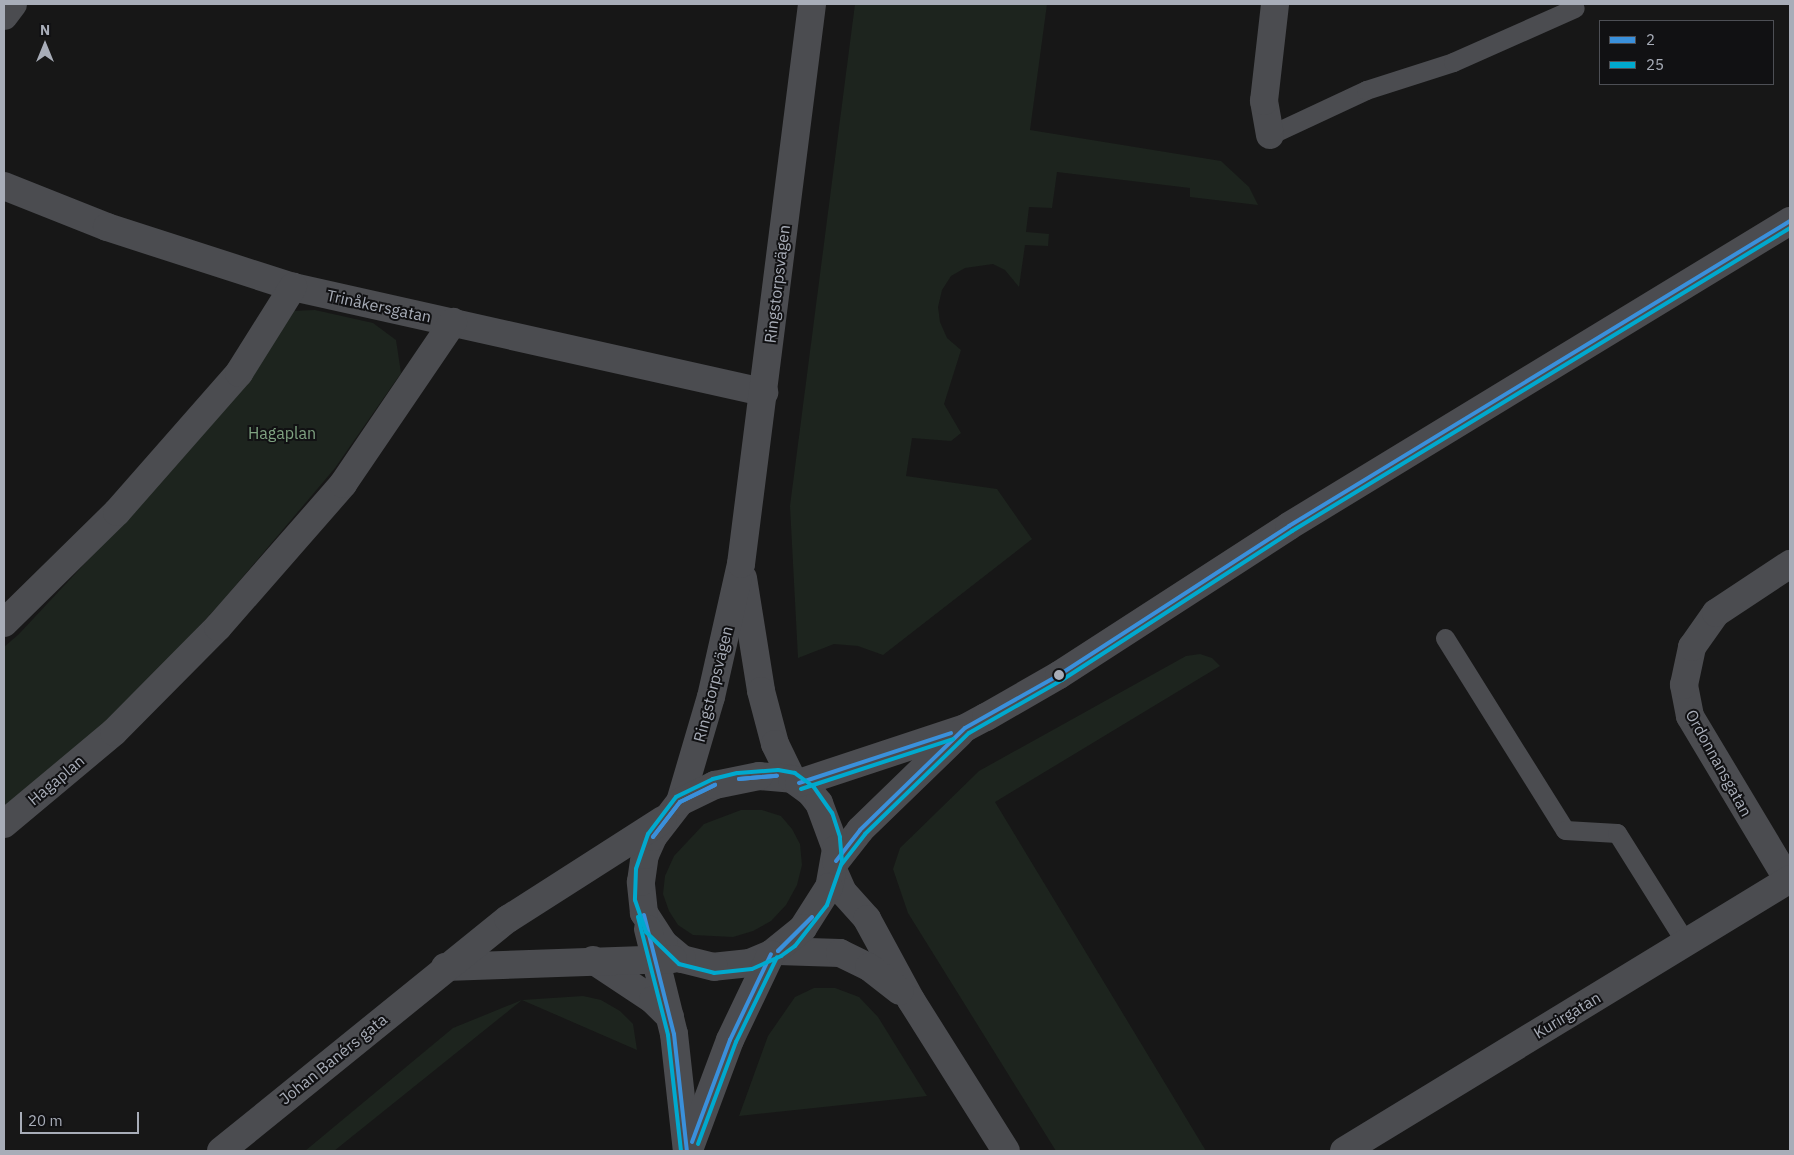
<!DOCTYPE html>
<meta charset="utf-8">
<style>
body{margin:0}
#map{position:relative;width:1794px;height:1155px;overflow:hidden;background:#171717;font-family:"IBM Plex Sans",sans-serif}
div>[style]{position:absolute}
.green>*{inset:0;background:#1d241e}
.service>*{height:19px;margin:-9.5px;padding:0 9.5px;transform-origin:9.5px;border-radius:9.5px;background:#4b4c50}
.minor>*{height:28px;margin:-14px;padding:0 14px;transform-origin:14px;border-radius:14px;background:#4b4c50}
.tertiary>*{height:28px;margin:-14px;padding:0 14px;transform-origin:14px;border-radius:14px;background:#4b4c50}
.bus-1>*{height:4px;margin:-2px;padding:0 2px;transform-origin:2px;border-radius:2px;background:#3a90db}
.bus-2>*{height:4px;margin:-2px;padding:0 2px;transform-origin:2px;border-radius:2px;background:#00a9ce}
.dots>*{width:14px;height:14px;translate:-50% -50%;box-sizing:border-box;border:2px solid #111113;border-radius:50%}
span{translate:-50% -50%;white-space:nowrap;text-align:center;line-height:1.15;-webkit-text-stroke:4px #111113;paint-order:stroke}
.street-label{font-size:16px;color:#a8adb8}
.park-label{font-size:16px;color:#7fa381}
.frame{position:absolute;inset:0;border:5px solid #a8adb8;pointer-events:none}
.legend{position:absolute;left:1599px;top:20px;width:175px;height:65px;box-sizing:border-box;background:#111113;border:1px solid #4d4f55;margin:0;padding:6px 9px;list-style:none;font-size:15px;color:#a8adb8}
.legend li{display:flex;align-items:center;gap:10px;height:25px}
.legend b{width:25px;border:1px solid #4d4f55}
.north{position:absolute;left:20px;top:20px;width:50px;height:50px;-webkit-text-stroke:4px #111113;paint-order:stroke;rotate:0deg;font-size:14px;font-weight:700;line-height:20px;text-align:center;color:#a8adb8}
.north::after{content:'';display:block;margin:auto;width:18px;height:22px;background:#a8adb8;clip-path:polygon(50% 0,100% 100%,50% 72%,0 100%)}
.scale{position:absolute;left:20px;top:1112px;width:119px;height:22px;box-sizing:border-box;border:2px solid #a8adb8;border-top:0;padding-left:6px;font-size:15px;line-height:18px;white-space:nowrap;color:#a8adb8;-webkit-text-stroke:4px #111113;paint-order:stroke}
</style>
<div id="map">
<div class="green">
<i style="clip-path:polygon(855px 4px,1047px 4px,1030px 130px,1221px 161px,1249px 187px,1258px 205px,1190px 197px,1190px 188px,1057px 172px,1052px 208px,1029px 207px,1026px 232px,1049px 234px,1048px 246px,1025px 245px,1019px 287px,1005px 270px,993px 264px,965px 268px,951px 276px,942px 290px,938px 307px,940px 322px,947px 338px,961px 350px,944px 404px,961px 433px,951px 441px,912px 438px,906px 476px,997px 489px,1032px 539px,883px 655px,858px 646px,834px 644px,798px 658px,790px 506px)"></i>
<i style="clip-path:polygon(315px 310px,373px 323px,396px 340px,401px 373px,335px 468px,219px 605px,113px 718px,4px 808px,4px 647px,19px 634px,161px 482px,291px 311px)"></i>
<i style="clip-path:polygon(1200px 654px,1212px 658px,1220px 666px,995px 802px,1206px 1151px,1056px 1151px,908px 913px,893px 869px,900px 848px,979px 771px,1186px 656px)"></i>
<i style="clip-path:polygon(741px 810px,762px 810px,781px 816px,792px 829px,800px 844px,802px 865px,797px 885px,786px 905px,771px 921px,753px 931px,733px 937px,693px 935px,678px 925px,669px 911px,663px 894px,665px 876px,674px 856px,704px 824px)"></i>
<i style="clip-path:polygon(814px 988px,835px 988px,859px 997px,878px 1017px,927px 1096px,739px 1116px,768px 1036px,795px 997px)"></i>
<i style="clip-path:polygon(583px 996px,601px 1000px,620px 1011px,633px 1024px,637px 1050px,522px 1000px,334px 1151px,305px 1151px,453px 1028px,522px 1000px)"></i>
</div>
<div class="service">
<i style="left:1270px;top:135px;width:106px;rotate:-25.1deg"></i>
<i style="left:1366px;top:90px;width:91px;rotate:-17.8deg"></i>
<i style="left:1453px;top:62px;width:133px;rotate:-23.9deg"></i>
<i style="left:1445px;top:638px;width:226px;rotate:58deg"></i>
<i style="left:1565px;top:830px;width:52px;rotate:3.3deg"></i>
<i style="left:1617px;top:833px;width:130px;rotate:57.9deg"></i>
</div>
<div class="minor">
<i style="left:4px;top:16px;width:15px;rotate:-53deg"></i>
<i style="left:1270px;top:135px;width:35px;rotate:-100deg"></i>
<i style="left:1264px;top:101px;width:98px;rotate:-83.5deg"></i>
<i style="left:4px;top:186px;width:111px;rotate:21.7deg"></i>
<i style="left:107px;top:227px;width:195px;rotate:17.9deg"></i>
<i style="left:293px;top:287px;width:483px;rotate:12.6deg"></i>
<i style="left:743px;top:578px;width:114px;rotate:80.9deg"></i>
<i style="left:761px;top:691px;width:55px;rotate:75.2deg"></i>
<i style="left:775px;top:744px;width:39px;rotate:64deg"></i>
<i style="left:4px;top:623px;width:158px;rotate:-44.5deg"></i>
<i style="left:117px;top:512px;width:185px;rotate:-48.7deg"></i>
<i style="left:239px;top:373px;width:102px;rotate:-57.9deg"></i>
<i style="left:680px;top:802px;width:109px;rotate:-73.6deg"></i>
<i style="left:711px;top:697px;width:136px;rotate:-77.3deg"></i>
<i style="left:741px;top:564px;width:564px;rotate:-82.77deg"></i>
<i style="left:4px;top:824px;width:143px;rotate:-39.9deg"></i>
<i style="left:114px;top:732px;width:148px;rotate:-45.3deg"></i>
<i style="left:218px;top:627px;width:190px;rotate:-48.8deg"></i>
<i style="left:343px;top:484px;width:196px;rotate:-55.8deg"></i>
<i style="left:834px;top:872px;width:22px;rotate:66deg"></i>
<i style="left:843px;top:892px;width:36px;rotate:48deg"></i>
<i style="left:867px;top:919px;width:92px;rotate:61.5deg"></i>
<i style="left:911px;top:1000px;width:178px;rotate:57.8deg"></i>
<i style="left:1788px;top:880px;width:191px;rotate:-120.9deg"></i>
<i style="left:1690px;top:716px;width:32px;rotate:-101deg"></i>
<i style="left:1684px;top:685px;width:39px;rotate:-78deg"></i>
<i style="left:1692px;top:647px;width:42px;rotate:-54.8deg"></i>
<i style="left:1716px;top:613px;width:89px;rotate:-33.5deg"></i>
<i style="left:778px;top:951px;width:62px;rotate:1.8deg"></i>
<i style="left:840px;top:953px;width:32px;rotate:26deg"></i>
<i style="left:869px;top:967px;width:39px;rotate:38deg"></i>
<i style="left:1344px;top:1151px;width:522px;rotate:-31.38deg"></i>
</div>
<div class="tertiary">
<i style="left:759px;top:776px;width:33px;rotate:5deg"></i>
<i style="left:792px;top:779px;width:22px;rotate:36deg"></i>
<i style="left:810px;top:792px;width:14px;rotate:51deg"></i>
<i style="left:819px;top:803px;width:49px;rotate:69.7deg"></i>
<i style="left:836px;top:849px;width:39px;rotate:100deg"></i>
<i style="left:829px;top:887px;width:49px;rotate:122.4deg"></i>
<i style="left:803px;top:928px;width:41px;rotate:140.9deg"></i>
<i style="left:771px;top:954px;width:23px;rotate:157deg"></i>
<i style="left:750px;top:963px;width:36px;rotate:174deg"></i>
<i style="left:714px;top:967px;width:33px;rotate:-166deg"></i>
<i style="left:682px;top:959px;width:23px;rotate:-140deg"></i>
<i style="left:664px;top:944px;width:37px;rotate:-123deg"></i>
<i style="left:644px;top:913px;width:31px;rotate:-96deg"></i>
<i style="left:641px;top:882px;width:27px;rotate:-82deg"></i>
<i style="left:645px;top:855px;width:20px;rotate:-66deg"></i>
<i style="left:653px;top:837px;width:44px;rotate:-52.4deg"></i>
<i style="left:680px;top:802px;width:39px;rotate:-26deg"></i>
<i style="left:715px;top:785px;width:45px;rotate:-11.6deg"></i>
<i style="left:799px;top:783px;width:175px;rotate:-18.3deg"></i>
<i style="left:965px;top:728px;width:24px;rotate:-28deg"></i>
<i style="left:986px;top:717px;width:84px;rotate:-29.9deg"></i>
<i style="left:1059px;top:675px;width:274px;rotate:-32.9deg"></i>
<i style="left:1289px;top:526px;width:587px;rotate:-31.33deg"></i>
<i style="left:836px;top:861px;width:39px;rotate:-52deg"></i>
<i style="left:860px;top:830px;width:139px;rotate:-44.1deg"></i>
<i style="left:648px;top:929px;width:108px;rotate:76.1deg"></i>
<i style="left:674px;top:1034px;width:118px;rotate:83.7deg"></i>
<i style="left:593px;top:960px;width:72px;rotate:33.7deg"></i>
<i style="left:653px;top:1000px;width:24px;rotate:45deg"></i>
<i style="left:445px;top:967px;width:228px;rotate:-2deg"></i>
<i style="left:690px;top:1147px;width:114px;rotate:-69.5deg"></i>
<i style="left:730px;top:1040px;width:95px;rotate:-64.5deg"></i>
<i style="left:221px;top:1151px;width:369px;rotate:-39deg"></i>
<i style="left:508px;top:919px;width:184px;rotate:-32.6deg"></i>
</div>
<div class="bus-1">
<i style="left:739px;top:779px;width:38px;rotate:-5deg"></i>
<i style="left:739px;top:779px;width:38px;rotate:-5deg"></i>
<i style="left:799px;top:783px;width:160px;rotate:-18.2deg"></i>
<i style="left:680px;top:802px;width:39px;rotate:-26deg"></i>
<i style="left:680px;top:802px;width:39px;rotate:-26deg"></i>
<i style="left:653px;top:837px;width:44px;rotate:-52.4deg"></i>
<i style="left:653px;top:837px;width:44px;rotate:-52.4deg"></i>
<i style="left:836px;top:861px;width:39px;rotate:-52deg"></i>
<i style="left:860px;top:830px;width:146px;rotate:-44.2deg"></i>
<i style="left:965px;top:728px;width:108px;rotate:-29.4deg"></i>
<i style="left:1059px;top:675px;width:274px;rotate:-32.9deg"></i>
<i style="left:1289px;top:526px;width:587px;rotate:-31.33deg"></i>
<i style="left:644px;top:915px;width:123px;rotate:75.9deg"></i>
<i style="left:674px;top:1034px;width:118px;rotate:83.7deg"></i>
<i style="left:778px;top:951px;width:48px;rotate:-45deg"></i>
<i style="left:778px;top:951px;width:48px;rotate:-45deg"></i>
<i style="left:692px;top:1142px;width:109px;rotate:-69.6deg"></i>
<i style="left:730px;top:1040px;width:95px;rotate:-64.5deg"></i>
</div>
<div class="bus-2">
<i style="left:737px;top:773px;width:25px;rotate:166deg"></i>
<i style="left:713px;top:779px;width:41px;rotate:154.1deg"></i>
<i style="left:676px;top:797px;width:46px;rotate:127.1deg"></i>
<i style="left:648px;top:834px;width:37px;rotate:109deg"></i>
<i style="left:636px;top:869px;width:31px;rotate:92deg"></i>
<i style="left:635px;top:900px;width:34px;rotate:71deg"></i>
<i style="left:646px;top:932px;width:46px;rotate:44.1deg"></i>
<i style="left:679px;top:964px;width:36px;rotate:14deg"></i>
<i style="left:714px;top:973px;width:38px;rotate:-6deg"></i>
<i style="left:752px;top:969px;width:32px;rotate:-24deg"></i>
<i style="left:781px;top:956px;width:17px;rotate:-36deg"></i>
<i style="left:795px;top:946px;width:52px;rotate:-52deg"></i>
<i style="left:827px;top:905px;width:46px;rotate:-70.8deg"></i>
<i style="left:842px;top:862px;width:25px;rotate:-95deg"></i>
<i style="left:840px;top:837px;width:25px;rotate:-108deg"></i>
<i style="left:832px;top:813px;width:32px;rotate:-125deg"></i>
<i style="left:814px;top:787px;width:24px;rotate:-144deg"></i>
<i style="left:795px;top:773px;width:17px;rotate:-170deg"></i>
<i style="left:778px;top:770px;width:40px;rotate:175.7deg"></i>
<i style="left:801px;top:789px;width:160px;rotate:-18.2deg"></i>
<i style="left:841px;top:865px;width:39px;rotate:-52deg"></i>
<i style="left:865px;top:834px;width:145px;rotate:-44.2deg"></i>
<i style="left:969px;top:733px;width:107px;rotate:-29.7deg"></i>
<i style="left:1062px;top:680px;width:274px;rotate:-32.9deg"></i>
<i style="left:1292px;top:531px;width:583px;rotate:-31.32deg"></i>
<i style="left:638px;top:917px;width:122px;rotate:75.7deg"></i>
<i style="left:668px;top:1035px;width:117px;rotate:83.6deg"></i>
<i style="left:698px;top:1144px;width:109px;rotate:-69.6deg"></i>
<i style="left:736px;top:1042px;width:94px;rotate:-64.2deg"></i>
</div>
<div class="dots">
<i style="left:1059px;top:675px;background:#a8adb8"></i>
</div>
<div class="street-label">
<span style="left:777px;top:284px;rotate:-83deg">Ringstorpsvägen</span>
<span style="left:379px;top:306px;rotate:12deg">Trinåkersgatan</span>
<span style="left:713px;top:684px;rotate:-76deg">Ringstorpsvägen</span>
<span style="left:1719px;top:763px;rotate:61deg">Ordonnansgatan</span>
<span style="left:56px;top:780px;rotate:-40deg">Hagaplan</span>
<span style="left:1567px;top:1015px;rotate:-31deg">Kurirgatan</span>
<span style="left:333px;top:1059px;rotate:-39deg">Johan Banérs gata</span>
</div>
<div class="park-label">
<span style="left:282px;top:433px">Hagaplan</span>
</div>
<div class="frame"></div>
<ul class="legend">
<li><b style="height:6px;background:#3a90db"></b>2</li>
<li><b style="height:6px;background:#00a9ce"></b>25</li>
</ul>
<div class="north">N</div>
<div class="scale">20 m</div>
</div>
